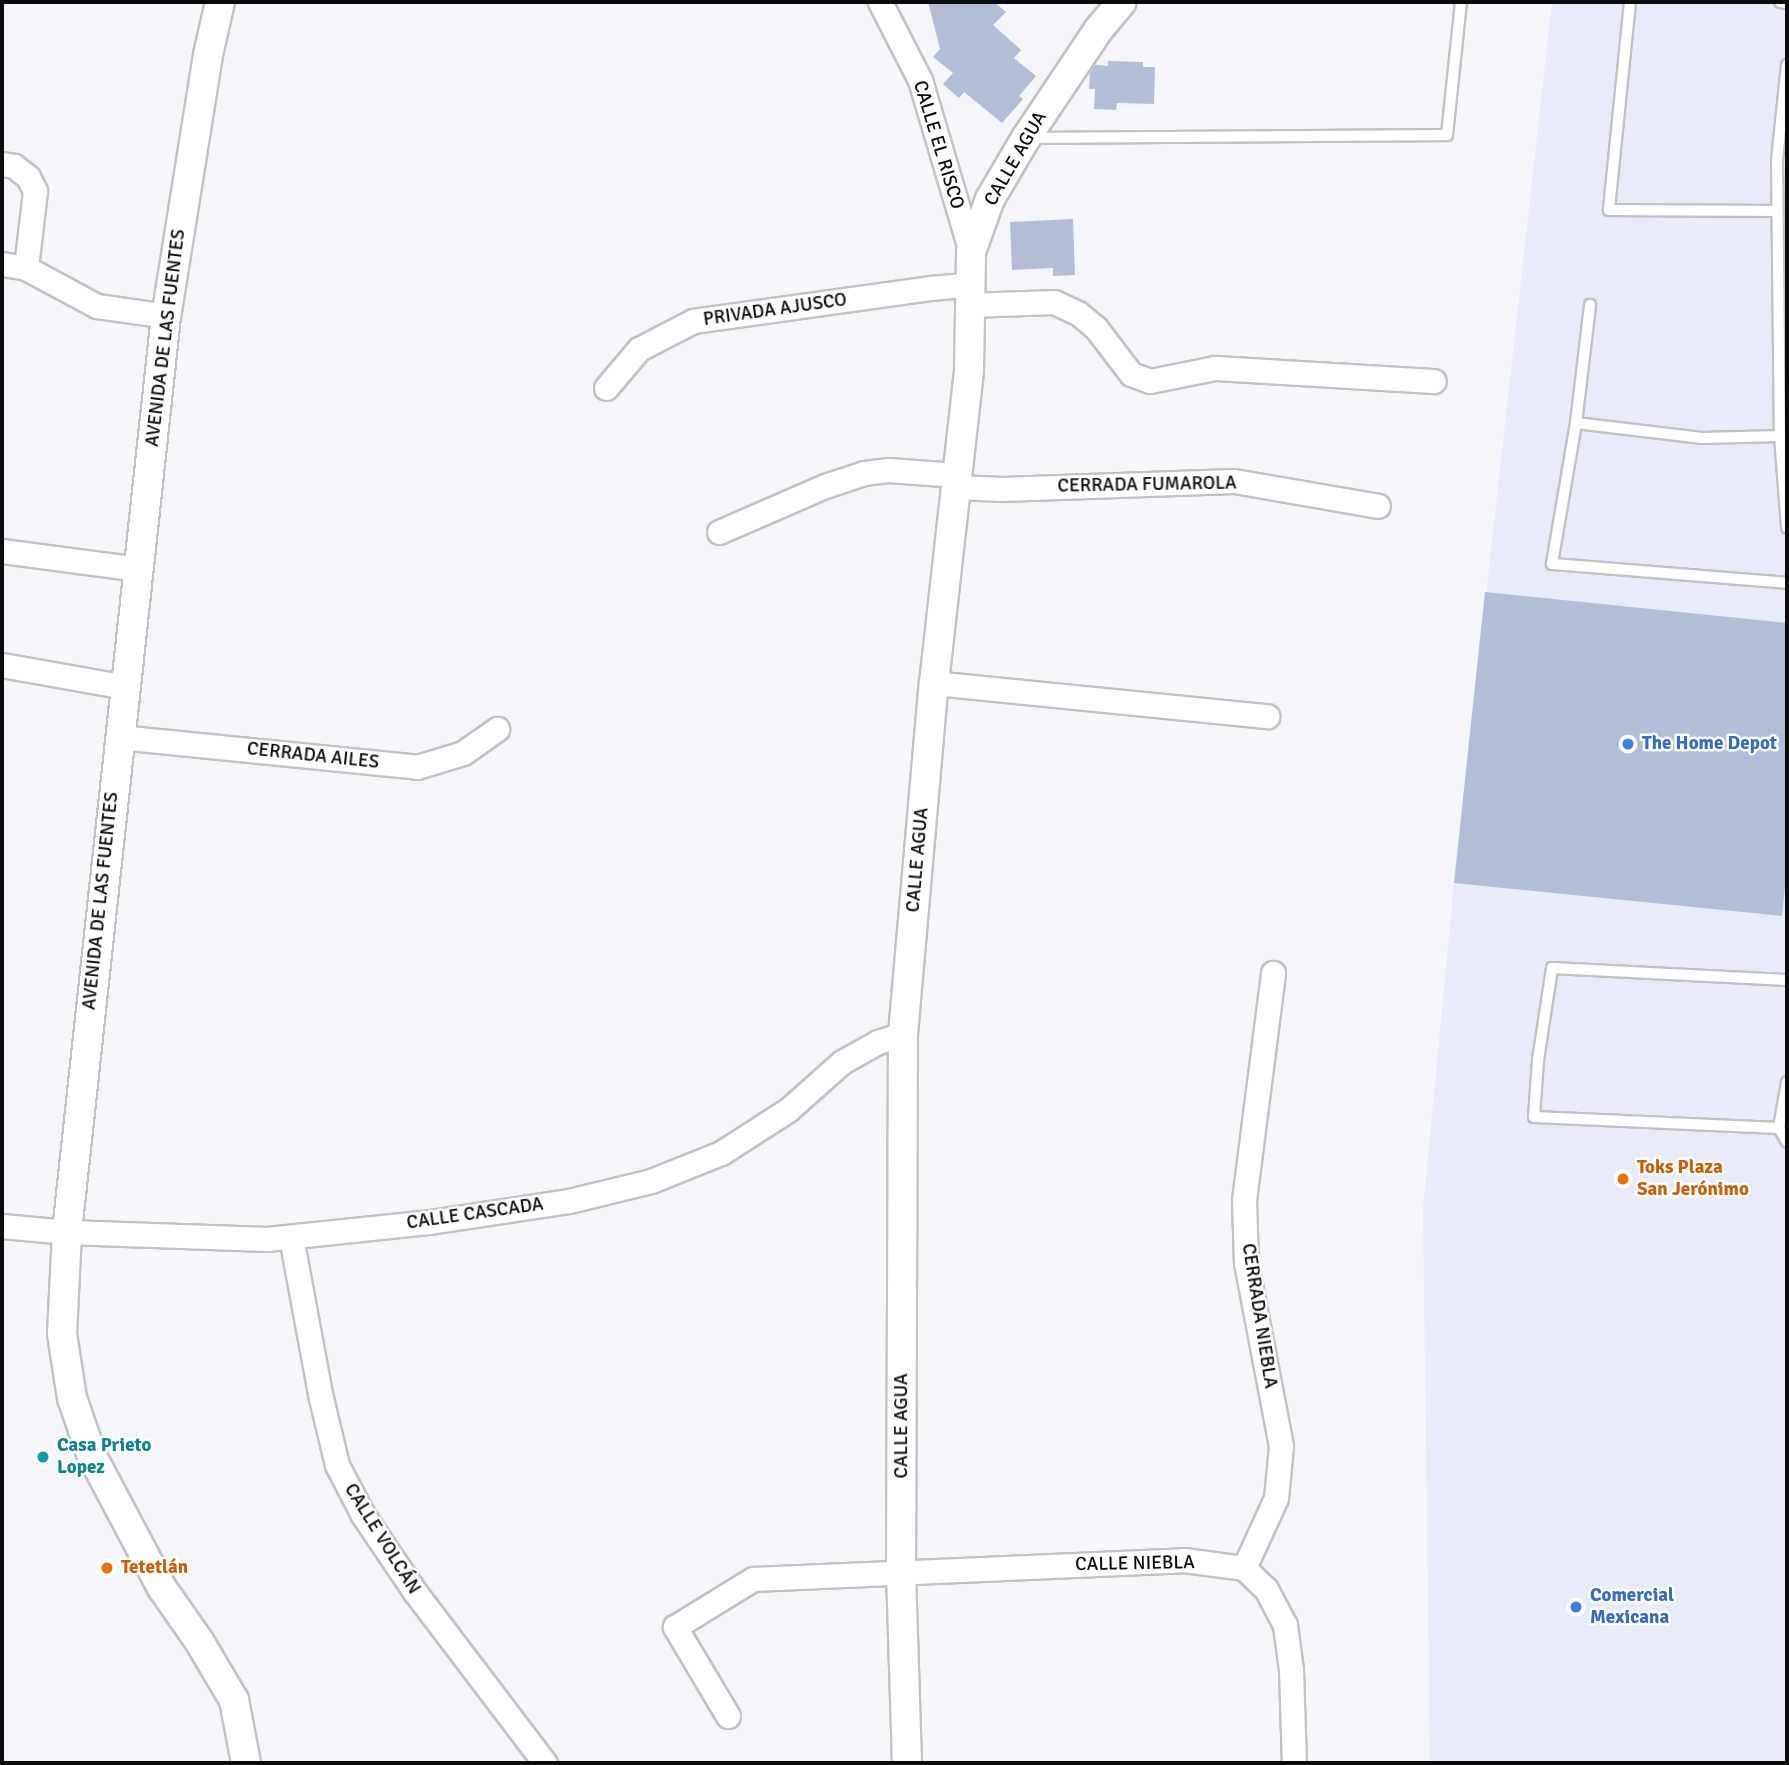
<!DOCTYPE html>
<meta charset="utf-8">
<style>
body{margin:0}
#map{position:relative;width:1789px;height:1765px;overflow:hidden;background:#f4f6fa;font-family:Signika,sans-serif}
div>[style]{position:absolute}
.built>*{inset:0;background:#e8ecf8}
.building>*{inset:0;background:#b2bdd8}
.roads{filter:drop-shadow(2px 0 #c0c2c6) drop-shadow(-2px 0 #c0c2c6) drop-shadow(0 2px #c0c2c6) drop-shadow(0 -2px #c0c2c6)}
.service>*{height:10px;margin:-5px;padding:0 5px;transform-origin:5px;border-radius:5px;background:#fff}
.minor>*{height:23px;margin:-11.5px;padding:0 11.5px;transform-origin:11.5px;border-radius:11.5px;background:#fff}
.tertiary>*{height:28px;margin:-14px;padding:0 14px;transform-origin:14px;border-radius:14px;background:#fff}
.dots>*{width:19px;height:19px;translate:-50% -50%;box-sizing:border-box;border:4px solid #fff;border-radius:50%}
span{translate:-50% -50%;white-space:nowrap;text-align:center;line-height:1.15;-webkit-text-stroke:5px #fff;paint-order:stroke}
.street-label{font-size:19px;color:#0b0b0d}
.shop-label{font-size:19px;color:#366cbe;font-weight:700}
.left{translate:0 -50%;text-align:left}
.food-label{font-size:19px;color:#c56008;font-weight:700}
.culture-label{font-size:19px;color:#0d838f;font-weight:700}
.frame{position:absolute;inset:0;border:4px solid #0b0b0d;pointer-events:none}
</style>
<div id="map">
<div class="built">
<i style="clip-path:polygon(1552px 2px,1787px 2px,1787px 1763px,1430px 1763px,1423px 1210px,1454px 883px)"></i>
</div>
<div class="building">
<i style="clip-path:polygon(928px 2px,994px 2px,1006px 12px,993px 25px,1021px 50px,1014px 58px,1036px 76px,1019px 96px,1023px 99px,1002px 123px,964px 92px,959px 98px,943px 84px,953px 73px,933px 57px,940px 49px)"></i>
<i style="clip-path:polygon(1108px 61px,1143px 62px,1143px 67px,1155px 67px,1154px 104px,1117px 103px,1116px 110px,1094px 109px,1095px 89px,1089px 89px,1090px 73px,1095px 65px,1108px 66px)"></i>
<i style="clip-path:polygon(1073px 219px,1075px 275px,1053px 276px,1053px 268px,1012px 270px,1010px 222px)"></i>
<i style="clip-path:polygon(1485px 592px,1787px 623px,1787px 866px,1782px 916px,1454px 883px)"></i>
</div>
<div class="roads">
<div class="service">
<i style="left:1630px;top:2px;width:209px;rotate:95.8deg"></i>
<i style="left:1609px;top:210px;width:168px;rotate:0.3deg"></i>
<i style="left:1780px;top:2px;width:7px;rotate:8deg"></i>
<i style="left:1787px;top:65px;width:96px;rotate:96deg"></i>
<i style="left:1777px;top:160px;width:276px;rotate:89.4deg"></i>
<i style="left:1780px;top:436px;width:92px;rotate:85.6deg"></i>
<i style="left:1029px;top:138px;width:418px;rotate:-0.4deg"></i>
<i style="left:1447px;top:135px;width:134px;rotate:-84deg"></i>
<i style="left:1576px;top:423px;width:119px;rotate:-83.2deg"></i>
<i style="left:1780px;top:436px;width:78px;rotate:178.5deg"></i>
<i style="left:1702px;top:438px;width:127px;rotate:-173.2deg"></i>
<i style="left:1576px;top:423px;width:143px;rotate:99.7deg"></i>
<i style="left:1552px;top:564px;width:236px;rotate:4.6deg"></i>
<i style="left:1787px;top:1082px;width:47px;rotate:99.9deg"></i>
<i style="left:1779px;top:1128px;width:16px;rotate:60deg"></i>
<i style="left:1779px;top:1128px;width:245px;rotate:-177.4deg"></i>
<i style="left:1534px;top:1117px;width:57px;rotate:-86deg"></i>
<i style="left:1538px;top:1060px;width:93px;rotate:-81.3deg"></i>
<i style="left:1552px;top:968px;width:235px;rotate:2.9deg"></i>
</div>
<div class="minor">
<i style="left:880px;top:2px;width:88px;rotate:62.9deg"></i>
<i style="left:920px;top:80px;width:179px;rotate:73.5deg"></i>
<i style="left:2px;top:164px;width:12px;rotate:9deg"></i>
<i style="left:14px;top:166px;width:18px;rotate:38deg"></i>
<i style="left:28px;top:177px;width:16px;rotate:63deg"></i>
<i style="left:35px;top:191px;width:78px;rotate:96.7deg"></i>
<i style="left:2px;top:264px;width:24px;rotate:9deg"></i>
<i style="left:26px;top:268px;width:81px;rotate:28.2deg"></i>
<i style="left:97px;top:306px;width:70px;rotate:8.2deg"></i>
<i style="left:968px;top:305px;width:86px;rotate:-2deg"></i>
<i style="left:1054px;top:302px;width:26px;rotate:25deg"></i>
<i style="left:1078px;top:313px;width:23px;rotate:40deg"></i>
<i style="left:1096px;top:328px;width:58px;rotate:52.7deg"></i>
<i style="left:1131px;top:374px;width:20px;rotate:20deg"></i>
<i style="left:1150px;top:381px;width:66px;rotate:-11.3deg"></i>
<i style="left:1215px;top:368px;width:219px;rotate:3.4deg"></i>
<i style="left:606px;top:388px;width:51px;rotate:-49.8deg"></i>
<i style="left:639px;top:349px;width:61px;rotate:-27.4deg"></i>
<i style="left:693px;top:321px;width:239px;rotate:-7.9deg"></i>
<i style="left:930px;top:288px;width:38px;rotate:-5deg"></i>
<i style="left:956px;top:487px;width:46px;rotate:2.5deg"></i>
<i style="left:1002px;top:489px;width:232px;rotate:-2deg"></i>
<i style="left:1234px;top:481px;width:146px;rotate:9.8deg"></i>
<i style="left:719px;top:532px;width:116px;rotate:-23.5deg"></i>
<i style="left:825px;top:486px;width:41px;rotate:-18.4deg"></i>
<i style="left:864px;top:473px;width:24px;rotate:-7deg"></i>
<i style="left:888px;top:470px;width:69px;rotate:4.1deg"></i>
<i style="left:2px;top:551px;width:138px;rotate:7.5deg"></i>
<i style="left:2px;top:665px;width:125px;rotate:10.1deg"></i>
<i style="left:934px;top:683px;width:335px;rotate:5.7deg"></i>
<i style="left:119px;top:737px;width:300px;rotate:5.7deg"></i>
<i style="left:417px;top:767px;width:48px;rotate:-16.9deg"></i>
<i style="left:463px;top:753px;width:42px;rotate:-35.2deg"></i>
<i style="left:2px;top:1226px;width:65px;rotate:5.3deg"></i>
<i style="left:67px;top:1232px;width:200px;rotate:2deg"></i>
<i style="left:267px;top:1239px;width:164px;rotate:-6deg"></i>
<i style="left:430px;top:1222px;width:141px;rotate:-8.6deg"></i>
<i style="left:569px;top:1201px;width:84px;rotate:-13.7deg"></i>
<i style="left:651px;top:1181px;width:75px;rotate:-21.8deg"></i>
<i style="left:721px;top:1153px;width:80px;rotate:-32.7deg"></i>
<i style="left:788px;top:1110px;width:72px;rotate:-41.6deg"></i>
<i style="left:842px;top:1062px;width:41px;rotate:-29.1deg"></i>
<i style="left:878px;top:1042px;width:26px;rotate:-18deg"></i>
<i style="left:291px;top:1237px;width:160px;rotate:79.5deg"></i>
<i style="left:320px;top:1394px;width:73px;rotate:76.5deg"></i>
<i style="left:337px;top:1465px;width:56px;rotate:62.5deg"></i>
<i style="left:363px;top:1515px;width:93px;rotate:56deg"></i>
<i style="left:415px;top:1592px;width:215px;rotate:52.8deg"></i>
<i style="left:1244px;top:1568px;width:77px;rotate:-65.4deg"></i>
<i style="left:1276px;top:1498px;width:52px;rotate:-84.5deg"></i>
<i style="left:1281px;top:1446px;width:186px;rotate:-100.8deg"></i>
<i style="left:1246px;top:1263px;width:63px;rotate:-91.8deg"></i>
<i style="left:1244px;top:1200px;width:229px;rotate:-82.7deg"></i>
<i style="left:728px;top:1716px;width:104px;rotate:-120.8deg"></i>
<i style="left:675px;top:1627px;width:92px;rotate:-31.6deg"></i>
<i style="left:753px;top:1579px;width:431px;rotate:-2.5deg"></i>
<i style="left:1184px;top:1560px;width:61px;rotate:7.6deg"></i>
<i style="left:1244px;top:1568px;width:30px;rotate:44deg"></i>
<i style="left:1266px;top:1589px;width:41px;rotate:62.2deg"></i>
<i style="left:1285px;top:1625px;width:45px;rotate:82.4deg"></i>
<i style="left:1291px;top:1670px;width:93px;rotate:88.2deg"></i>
</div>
<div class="tertiary">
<i style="left:220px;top:2px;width:54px;rotate:102.8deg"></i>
<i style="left:208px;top:55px;width:264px;rotate:99.1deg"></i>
<i style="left:166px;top:316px;width:921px;rotate:96.17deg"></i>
<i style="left:67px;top:1232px;width:102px;rotate:92.8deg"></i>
<i style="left:62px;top:1334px;width:65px;rotate:81.1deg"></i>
<i style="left:72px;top:1398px;width:61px;rotate:71deg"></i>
<i style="left:92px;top:1456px;width:149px;rotate:62.1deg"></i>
<i style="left:162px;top:1588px;width:65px;rotate:55.1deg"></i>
<i style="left:199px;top:1641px;width:69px;rotate:59.3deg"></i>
<i style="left:234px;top:1700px;width:64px;rotate:79.2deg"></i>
<i style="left:907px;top:1763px;width:190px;rotate:-91.8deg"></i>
<i style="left:901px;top:1573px;width:539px;rotate:-89.79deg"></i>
<i style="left:903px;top:1034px;width:352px;rotate:-85deg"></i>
<i style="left:934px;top:683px;width:315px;rotate:-83.6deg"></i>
<i style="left:969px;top:370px;width:118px;rotate:-89deg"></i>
<i style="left:971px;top:252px;width:56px;rotate:-70.3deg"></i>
<i style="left:990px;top:199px;width:71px;rotate:-59.5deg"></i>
<i style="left:1026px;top:138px;width:131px;rotate:-56.2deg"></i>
<i style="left:1099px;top:29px;width:35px;rotate:-50deg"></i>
</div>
</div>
<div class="dots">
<i style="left:1628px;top:744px;background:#3f7fe0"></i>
<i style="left:1623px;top:1179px;background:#e8710a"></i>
<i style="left:43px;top:1457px;background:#0f9aa8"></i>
<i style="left:107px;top:1568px;background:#e8710a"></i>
<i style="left:1576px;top:1607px;background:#3f7fe0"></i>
</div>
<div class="street-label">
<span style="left:938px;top:145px;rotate:73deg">CALLE EL RISCO</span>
<span style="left:1016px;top:159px;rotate:-60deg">CALLE AGUA</span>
<span style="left:775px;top:310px;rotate:-8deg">PRIVADA AJUSCO</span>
<span style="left:166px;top:338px;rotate:-83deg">AVENIDA DE LAS FUENTES</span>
<span style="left:1147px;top:485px;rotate:-1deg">CERRADA FUMAROLA</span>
<span style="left:313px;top:756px;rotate:6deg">CERRADA AILES</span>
<span style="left:918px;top:860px;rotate:-85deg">CALLE AGUA</span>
<span style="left:101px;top:901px;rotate:-84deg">AVENIDA DE LAS FUENTES</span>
<span style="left:475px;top:1214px;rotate:-8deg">CALLE CASCADA</span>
<span style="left:1259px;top:1316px;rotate:81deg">CERRADA NIEBLA</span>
<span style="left:902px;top:1426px;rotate:-90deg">CALLE AGUA</span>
<span style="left:382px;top:1539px;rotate:58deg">CALLE VOLCÁN</span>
<span style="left:1135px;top:1564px;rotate:-1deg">CALLE NIEBLA</span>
</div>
<div class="shop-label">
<span class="left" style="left:1642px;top:744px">The Home Depot</span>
<span class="left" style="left:1590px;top:1607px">Comercial<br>Mexicana</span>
</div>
<div class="food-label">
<span class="left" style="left:1637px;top:1179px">Toks Plaza<br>San Jerónimo</span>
<span class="left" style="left:121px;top:1568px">Tetetlán</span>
</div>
<div class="culture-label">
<span class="left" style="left:57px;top:1457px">Casa Prieto<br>Lopez</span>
</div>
<div class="frame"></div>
</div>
